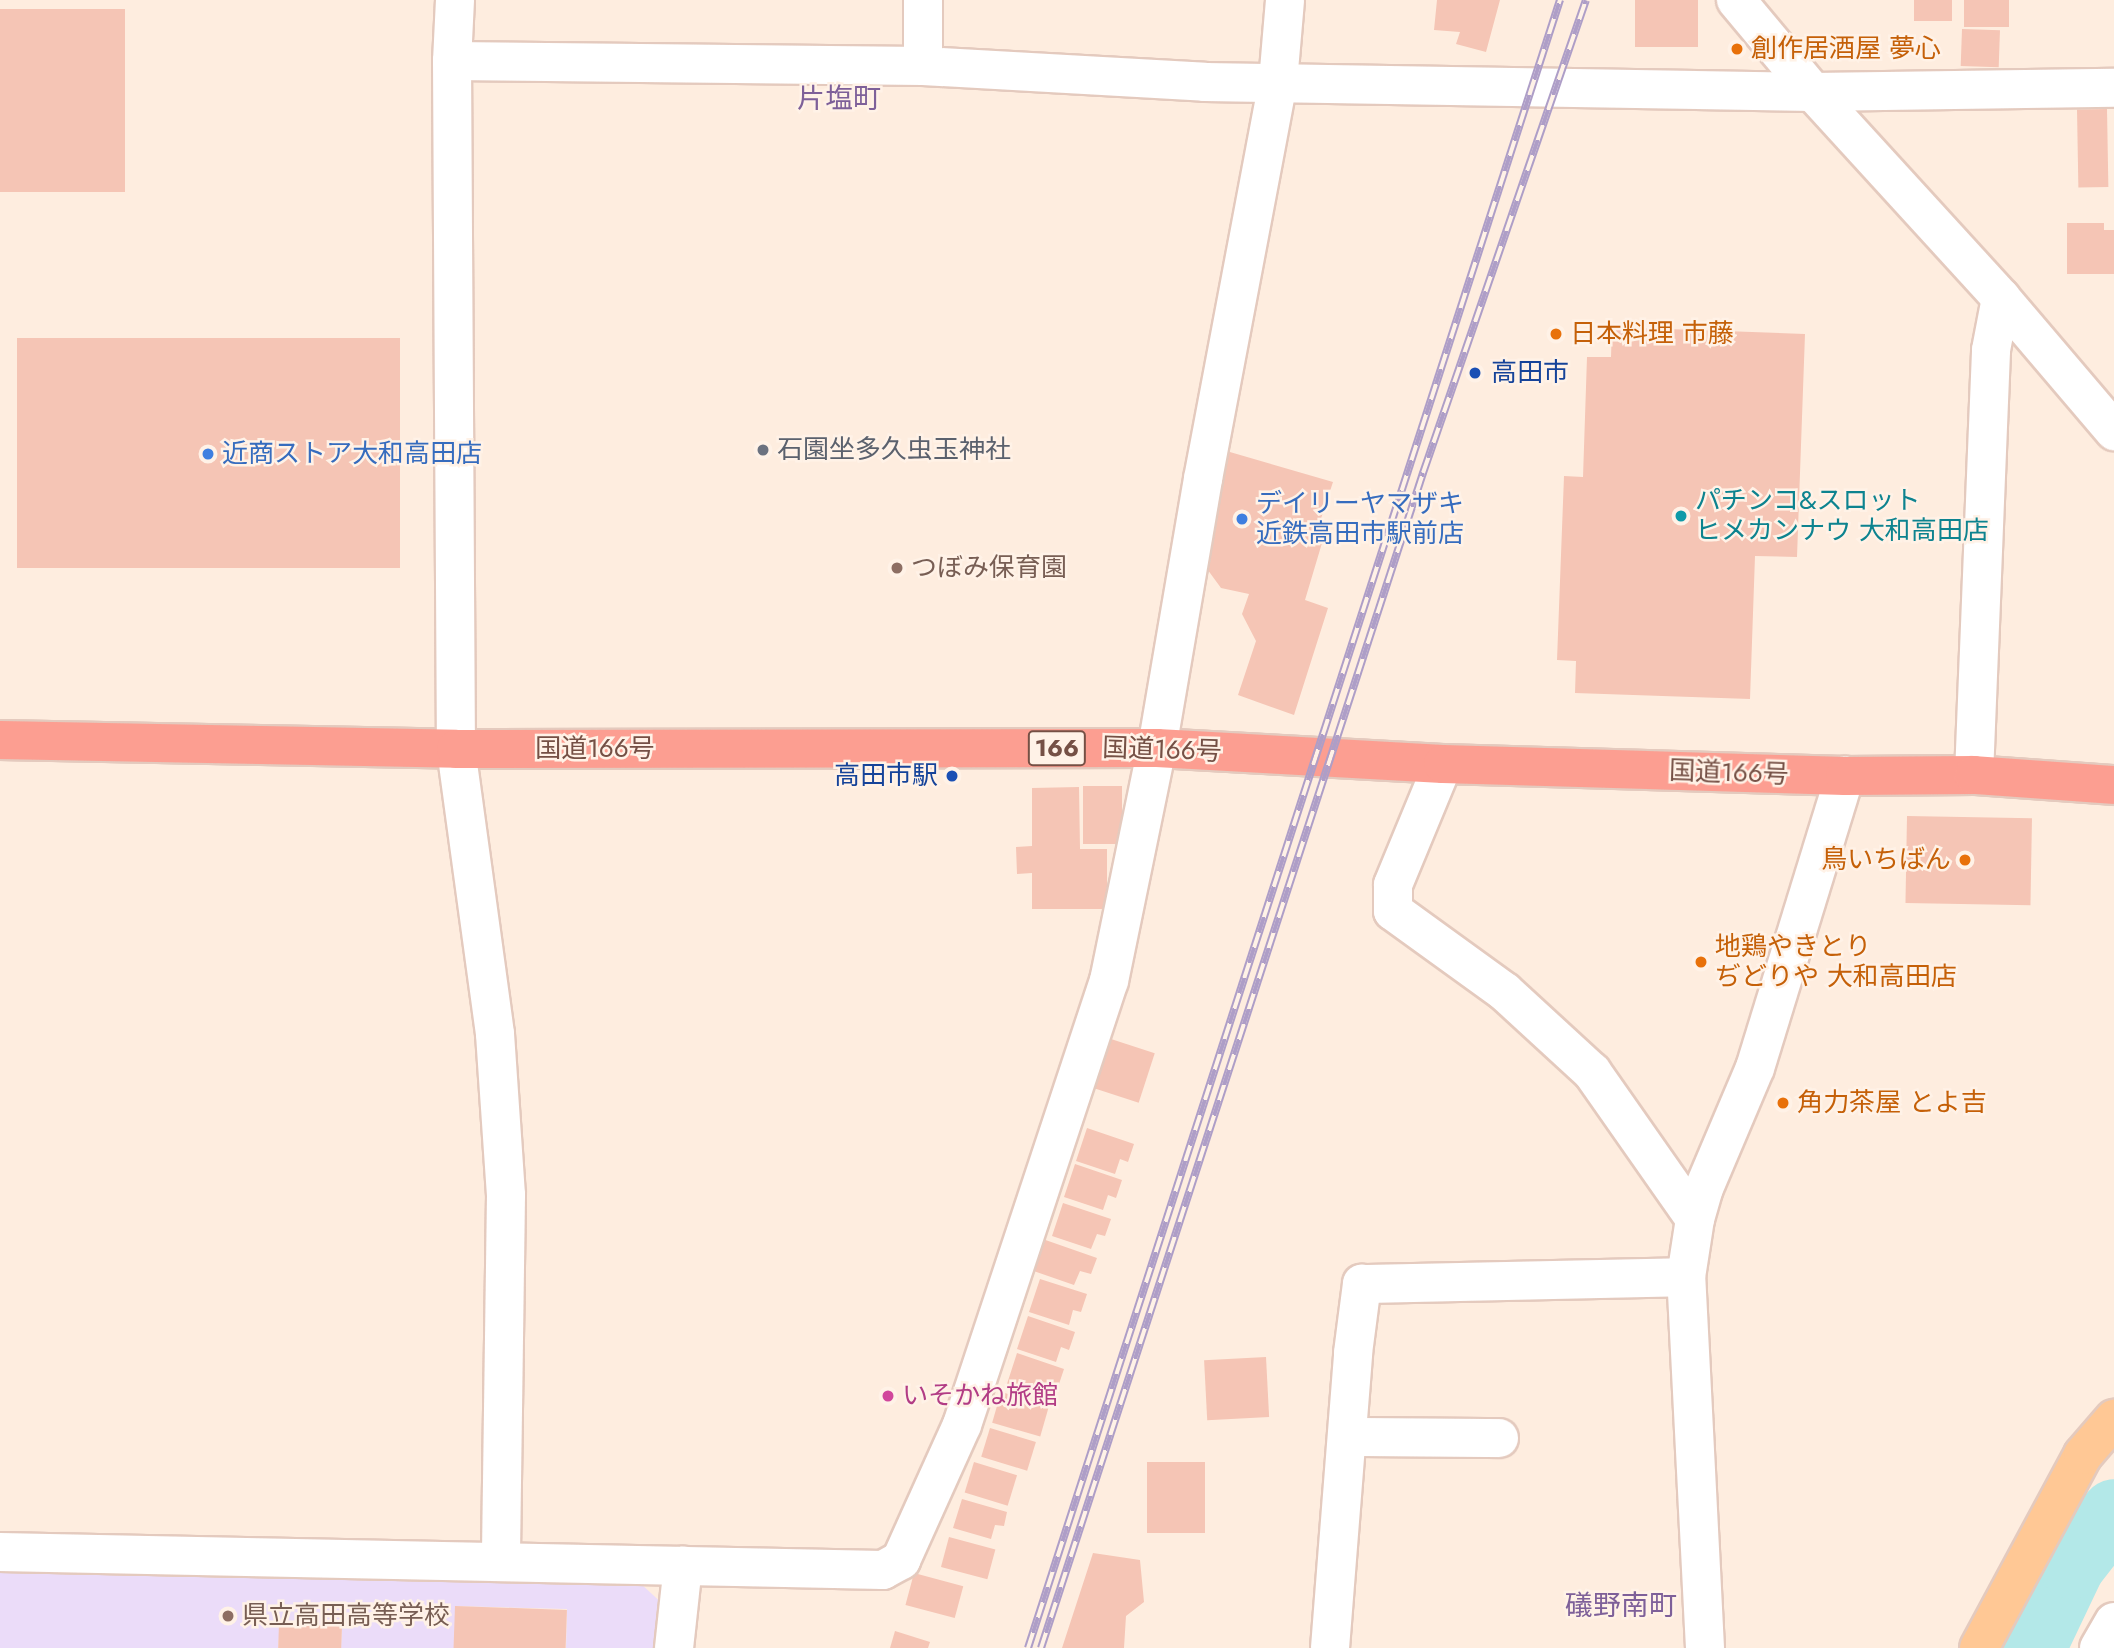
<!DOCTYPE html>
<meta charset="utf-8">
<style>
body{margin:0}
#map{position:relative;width:2114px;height:1648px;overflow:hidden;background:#feeddf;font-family:Jost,"Noto Sans JP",sans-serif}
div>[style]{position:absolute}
.education>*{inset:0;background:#ebdcf9}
.river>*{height:66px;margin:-33px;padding:0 33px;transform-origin:33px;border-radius:33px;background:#b3e8e8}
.building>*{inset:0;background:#f5c5b5;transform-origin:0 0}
.roads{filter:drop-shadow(2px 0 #e4cabe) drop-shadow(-2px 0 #e4cabe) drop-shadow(0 2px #e4cabe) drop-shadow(0 -2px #e4cabe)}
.minor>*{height:38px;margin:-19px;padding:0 19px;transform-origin:19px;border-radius:19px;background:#fff}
.major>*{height:38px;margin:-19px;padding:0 19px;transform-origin:19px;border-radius:19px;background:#ffc895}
.highway>*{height:38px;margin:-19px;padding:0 19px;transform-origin:19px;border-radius:19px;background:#fc9e91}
.rail>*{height:8px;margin-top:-4px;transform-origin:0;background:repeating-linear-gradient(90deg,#fff2e7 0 16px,#ae9ec7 0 32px);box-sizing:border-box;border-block:2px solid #ae9ec7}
.dots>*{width:19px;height:19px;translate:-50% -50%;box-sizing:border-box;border:4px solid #fff2e7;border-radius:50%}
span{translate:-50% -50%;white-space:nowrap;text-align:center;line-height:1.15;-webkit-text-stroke:5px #fff2e7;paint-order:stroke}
.shield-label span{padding:2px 5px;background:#fff2e7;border:2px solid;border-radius:5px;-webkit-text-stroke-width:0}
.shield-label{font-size:24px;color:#755045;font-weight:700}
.food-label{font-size:26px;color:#c56008}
.left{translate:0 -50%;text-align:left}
.right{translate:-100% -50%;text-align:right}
.transit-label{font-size:26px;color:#164399}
.worship-label{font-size:26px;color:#5b616d}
.shop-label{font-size:26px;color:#366cbe}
.culture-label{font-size:26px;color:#0d838f}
.education-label{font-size:26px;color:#785e54}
.street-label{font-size:26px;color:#755045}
.hotel-label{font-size:26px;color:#b23c85}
.neighbourhood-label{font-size:28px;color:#7e6099}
</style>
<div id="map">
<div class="education">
<i style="clip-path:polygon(0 1571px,641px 1584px,664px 1605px,660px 1648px,566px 1648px,567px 1609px,456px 1606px,455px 1648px,341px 1648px,342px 1626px,280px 1624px,278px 1648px,0 1648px)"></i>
</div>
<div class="river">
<i style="left:2033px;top:1648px;width:91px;rotate:-64.6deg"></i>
<i style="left:2072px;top:1566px;width:68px;rotate:-52.1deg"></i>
</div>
<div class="building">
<i style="clip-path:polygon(1437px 0,1500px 0,1486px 52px,1456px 44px,1460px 32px,1434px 30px)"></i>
<i style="left:1635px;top:0;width:63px;height:47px"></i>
<i style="left:1914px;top:0;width:38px;height:21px"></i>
<i style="left:1964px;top:0;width:45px;height:27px"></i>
<i style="left:0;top:9px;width:125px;height:183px"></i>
<i style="left:1962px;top:29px;width:38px;height:37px;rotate:2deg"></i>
<i style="left:2107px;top:109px;width:78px;height:30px;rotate:89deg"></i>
<i style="clip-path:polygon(2067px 223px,2104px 223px,2104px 230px,2114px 230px,2114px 274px,2067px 274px)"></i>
<i style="clip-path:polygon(1612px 327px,1805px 334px,1797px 557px,1755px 556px,1750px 699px,1575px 693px,1576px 661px,1557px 660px,1564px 476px,1583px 477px,1587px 357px,1611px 357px)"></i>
<i style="left:17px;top:338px;width:383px;height:230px"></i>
<i style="clip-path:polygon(1223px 450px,1333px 482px,1314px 540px,1322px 543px,1305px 600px,1328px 608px,1294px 715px,1238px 695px,1256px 641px,1242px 614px,1249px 594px,1221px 588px,1202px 562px)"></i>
<i style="left:1083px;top:786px;width:39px;height:58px"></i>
<i style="clip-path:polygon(1079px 787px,1080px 849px,1107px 849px,1107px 909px,1032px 909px,1032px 873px,1017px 874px,1016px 847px,1032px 846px,1032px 788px)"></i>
<i style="left:1907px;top:816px;width:125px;height:87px;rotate:1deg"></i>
<i style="left:1111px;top:1039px;width:46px;height:52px;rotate:18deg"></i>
<i style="clip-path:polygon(1087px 1128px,1134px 1144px,1128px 1162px,1120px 1159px,1115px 1174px,1076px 1161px)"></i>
<i style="clip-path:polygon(1075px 1164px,1122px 1180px,1116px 1198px,1108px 1195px,1103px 1210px,1064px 1197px)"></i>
<i style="clip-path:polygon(1063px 1203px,1111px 1219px,1105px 1236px,1097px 1234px,1091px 1249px,1052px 1236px)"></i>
<i style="clip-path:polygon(1034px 1236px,1097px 1258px,1091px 1274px,1080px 1271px,1074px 1285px,1025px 1268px)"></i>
<i style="clip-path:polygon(1040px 1279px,1087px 1294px,1081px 1312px,1073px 1310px,1069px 1325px,1029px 1312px)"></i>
<i style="clip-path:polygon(1028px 1316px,1075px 1332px,1069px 1350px,1061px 1347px,1056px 1362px,1017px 1349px)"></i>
<i style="clip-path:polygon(1017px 1353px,1064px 1369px,1058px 1387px,1050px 1384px,1045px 1399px,1006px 1387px)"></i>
<i style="left:1266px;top:1357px;width:60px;height:62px;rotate:87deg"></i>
<i style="left:1001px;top:1392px;width:50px;height:32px;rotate:16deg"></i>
<i style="left:990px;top:1428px;width:48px;height:30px;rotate:17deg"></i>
<i style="left:974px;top:1462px;width:45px;height:32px;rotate:17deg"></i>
<i style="left:1147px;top:1462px;width:58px;height:71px"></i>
<i style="clip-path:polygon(962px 1499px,1007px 1512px,1004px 1526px,995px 1525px,991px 1539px,953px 1528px)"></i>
<i style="left:949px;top:1537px;width:48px;height:31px;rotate:15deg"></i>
<i style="clip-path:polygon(1093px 1553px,1140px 1560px,1144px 1602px,1126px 1616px,1124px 1648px,1062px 1648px)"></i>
<i style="left:914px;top:1573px;width:51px;height:33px;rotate:15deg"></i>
<i style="left:455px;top:1606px;width:112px;height:42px;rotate:2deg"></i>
<i style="left:279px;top:1624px;width:63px;height:24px;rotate:2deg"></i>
<i style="clip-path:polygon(895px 1631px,930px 1642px,928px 1648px,890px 1648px)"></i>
</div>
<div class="roads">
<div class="minor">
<i style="left:455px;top:0;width:61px;rotate:92.8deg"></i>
<i style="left:452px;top:61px;width:688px;rotate:89.67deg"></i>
<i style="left:456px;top:749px;width:288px;rotate:82.2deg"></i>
<i style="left:495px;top:1034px;width:161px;rotate:86.1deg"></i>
<i style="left:506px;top:1195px;width:366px;rotate:90.8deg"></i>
<i style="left:923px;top:0;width:66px;rotate:90deg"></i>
<i style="left:1736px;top:0;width:120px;rotate:50.1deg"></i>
<i style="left:1813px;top:92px;width:279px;rotate:47.6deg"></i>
<i style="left:2001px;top:298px;width:175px;rotate:49.6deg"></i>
<i style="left:452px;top:61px;width:471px;rotate:0.6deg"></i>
<i style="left:923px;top:66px;width:282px;rotate:3.2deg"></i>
<i style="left:1205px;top:82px;width:608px;rotate:0.94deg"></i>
<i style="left:1813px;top:92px;width:301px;rotate:-0.8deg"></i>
<i style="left:1443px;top:764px;width:131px;rotate:112.5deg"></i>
<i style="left:1393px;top:885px;width:26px;rotate:90deg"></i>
<i style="left:1393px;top:911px;width:138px;rotate:35.9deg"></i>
<i style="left:1505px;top:992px;width:118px;rotate:42.6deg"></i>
<i style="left:1592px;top:1072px;width:179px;rotate:55deg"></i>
<i style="left:1974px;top:775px;width:425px;rotate:-87.7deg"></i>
<i style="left:1991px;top:350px;width:53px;rotate:-79.1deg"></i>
<i style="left:1347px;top:1437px;width:152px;rotate:0.4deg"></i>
<i style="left:0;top:1552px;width:883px;rotate:1.17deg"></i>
<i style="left:883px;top:1570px;width:21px;rotate:-29deg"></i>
<i style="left:901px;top:1560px;width:148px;rotate:-65.7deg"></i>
<i style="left:962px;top:1425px;width:468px;rotate:-71.7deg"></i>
<i style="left:1109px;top:981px;width:238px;rotate:-78.4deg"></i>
<i style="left:1157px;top:748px;width:273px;rotate:-80.3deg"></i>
<i style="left:1203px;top:479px;width:404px;rotate:-79.3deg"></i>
<i style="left:1278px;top:82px;width:82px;rotate:-85.1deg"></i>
<i style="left:674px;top:1648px;width:83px;rotate:-83.8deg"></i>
<i style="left:1330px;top:1648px;width:296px;rotate:-85.5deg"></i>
<i style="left:1353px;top:1353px;width:70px;rotate:-82.6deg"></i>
<i style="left:1362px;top:1284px;width:324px;rotate:-1.2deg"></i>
<i style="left:1705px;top:1648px;width:371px;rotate:-92.9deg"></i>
<i style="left:1686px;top:1277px;width:59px;rotate:-81.2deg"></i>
<i style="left:1695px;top:1219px;width:32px;rotate:-74deg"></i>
<i style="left:1704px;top:1188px;width:130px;rotate:-67deg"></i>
<i style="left:1755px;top:1068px;width:306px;rotate:-72.9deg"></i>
<i style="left:2099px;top:1648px;width:30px;rotate:-60deg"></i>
</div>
<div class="major">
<i style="left:1979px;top:1648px;width:219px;rotate:-61.7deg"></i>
<i style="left:2083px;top:1455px;width:48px;rotate:-49.3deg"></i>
</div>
<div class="highway">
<i style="left:0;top:740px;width:456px;rotate:1.1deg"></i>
<i style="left:456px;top:749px;width:701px;rotate:-0.08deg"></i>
<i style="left:1157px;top:748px;width:286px;rotate:3.2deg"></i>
<i style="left:1443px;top:764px;width:402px;rotate:1.7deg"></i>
<i style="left:1845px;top:776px;width:129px;rotate:-0.4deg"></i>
<i style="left:1974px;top:775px;width:140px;rotate:4.1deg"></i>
</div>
</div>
<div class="rail">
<i style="left:1028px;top:1648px;width:1732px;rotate:-72.11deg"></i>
<i style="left:1041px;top:1648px;width:1236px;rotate:-71.99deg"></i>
<i style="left:1423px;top:473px;width:500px;rotate:-70.99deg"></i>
</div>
<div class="dots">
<i style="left:1737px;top:49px;background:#e8710a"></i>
<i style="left:1556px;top:334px;background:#e8710a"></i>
<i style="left:1475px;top:373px;background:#1a4fb4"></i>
<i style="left:763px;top:450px;background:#6b7280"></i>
<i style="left:208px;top:454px;background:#3f7fe0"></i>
<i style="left:1681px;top:516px;background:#0f9aa8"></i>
<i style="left:1242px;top:519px;background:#3f7fe0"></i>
<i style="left:897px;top:568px;background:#8d6e63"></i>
<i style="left:952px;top:776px;background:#1a4fb4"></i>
<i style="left:1965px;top:860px;background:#e8710a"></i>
<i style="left:1701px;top:962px;background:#e8710a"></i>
<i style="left:1783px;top:1103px;background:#e8710a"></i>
<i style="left:888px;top:1396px;background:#d1479c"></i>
<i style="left:228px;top:1616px;background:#8d6e63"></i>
</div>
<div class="shield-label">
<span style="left:1057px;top:748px">166</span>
</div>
<div class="food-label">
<span class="left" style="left:1751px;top:49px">創作居酒屋 夢心</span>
<span class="left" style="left:1570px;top:334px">日本料理 市藤</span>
<span class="right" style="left:1951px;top:860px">鳥いちばん</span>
<span class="left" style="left:1715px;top:962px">地鶏やきとり<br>ぢどりや 大和高田店</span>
<span class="left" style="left:1797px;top:1103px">角力茶屋 とよ吉</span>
</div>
<div class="transit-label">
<span class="left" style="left:1491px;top:373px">高田市</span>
<span class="right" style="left:938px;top:776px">高田市駅</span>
</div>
<div class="worship-label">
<span class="left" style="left:777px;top:450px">石園坐多久虫玉神社</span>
</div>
<div class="shop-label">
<span class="left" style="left:222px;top:454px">近商ストア大和高田店</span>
<span class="left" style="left:1256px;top:519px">デイリーヤマザキ<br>近鉄高田市駅前店</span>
</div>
<div class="culture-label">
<span class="left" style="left:1695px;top:516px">パチンコ&amp;スロット<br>ヒメカンナウ 大和高田店</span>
</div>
<div class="education-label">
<span class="left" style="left:911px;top:568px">つぼみ保育園</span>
<span class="left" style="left:242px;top:1616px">県立高田高等学校</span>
</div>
<div class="street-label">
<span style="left:595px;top:749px">国道166号</span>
<span style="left:1162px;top:750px;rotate:2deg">国道166号</span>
<span style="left:1729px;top:773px;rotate:2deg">国道166号</span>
</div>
<div class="hotel-label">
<span class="left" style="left:902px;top:1396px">いそかね旅館</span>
</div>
<div class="neighbourhood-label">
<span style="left:839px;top:99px">片塩町</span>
<span style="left:1621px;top:1606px">礒野南町</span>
</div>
</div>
